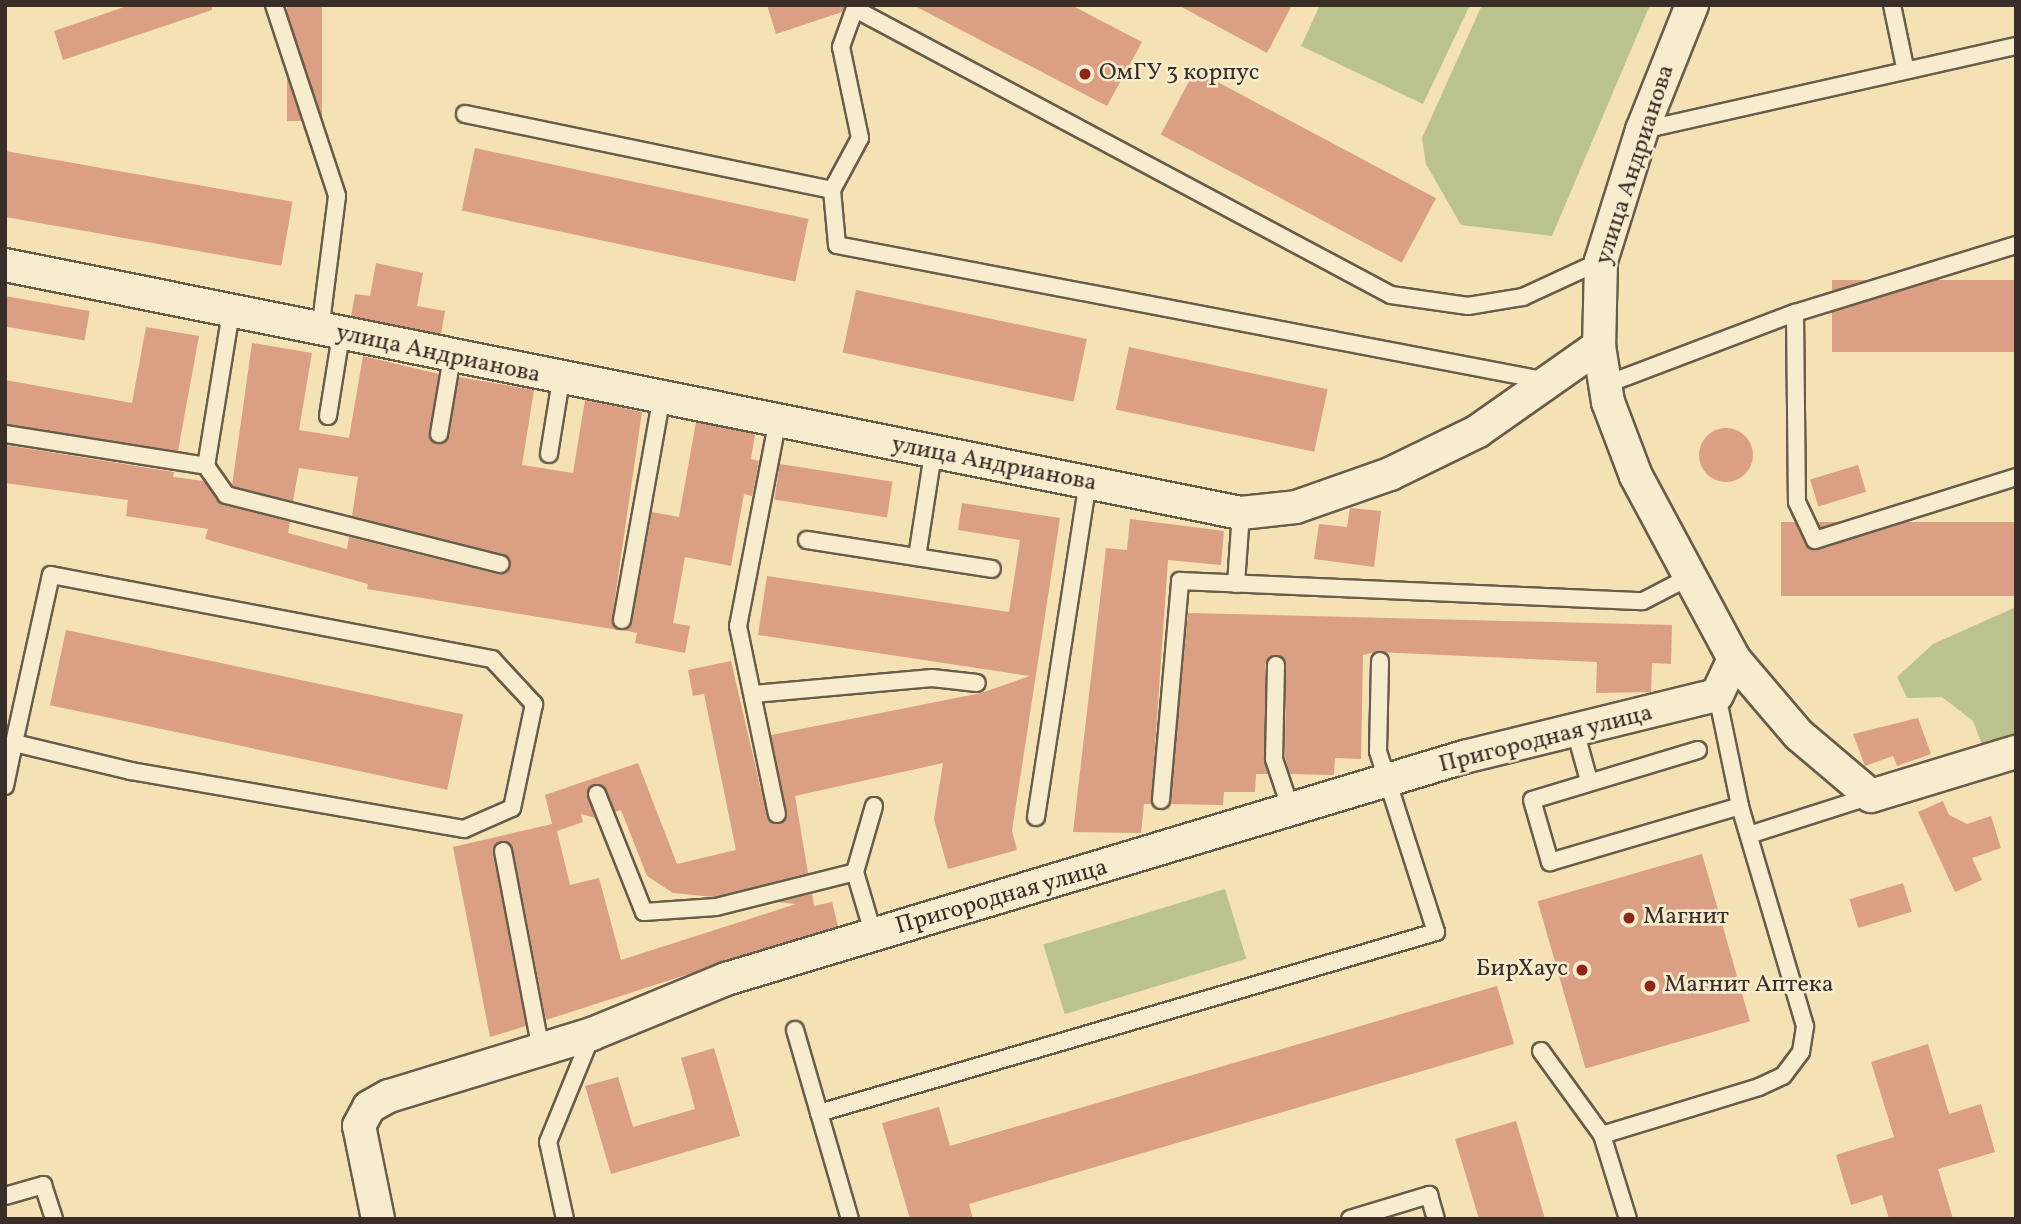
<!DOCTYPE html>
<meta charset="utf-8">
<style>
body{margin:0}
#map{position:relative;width:2021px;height:1224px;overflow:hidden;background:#f4e1b4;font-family:Vollkorn,serif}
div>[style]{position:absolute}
.green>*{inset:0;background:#bac38e;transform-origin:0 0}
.building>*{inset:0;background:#db9f84;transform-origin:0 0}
.round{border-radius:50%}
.roads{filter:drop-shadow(2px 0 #685c4b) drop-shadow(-2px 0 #685c4b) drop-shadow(0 2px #685c4b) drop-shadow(0 -2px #685c4b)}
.lane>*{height:16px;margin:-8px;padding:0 8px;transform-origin:8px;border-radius:8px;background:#f8ecce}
.street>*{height:32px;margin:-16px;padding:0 16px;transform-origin:16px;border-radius:16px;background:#f8ecce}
.dots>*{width:19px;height:19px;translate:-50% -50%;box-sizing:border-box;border:4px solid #f8ecce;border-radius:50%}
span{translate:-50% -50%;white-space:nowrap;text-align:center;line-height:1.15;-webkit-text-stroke:5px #f8ecce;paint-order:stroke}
.poi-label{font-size:24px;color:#3a2f28}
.left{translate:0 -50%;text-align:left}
.right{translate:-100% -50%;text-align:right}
.street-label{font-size:24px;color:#3a2f28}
.frame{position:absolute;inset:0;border:7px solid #3a2f28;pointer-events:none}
</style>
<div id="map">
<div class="green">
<i style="clip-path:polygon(1320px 5px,1470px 5px,1423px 104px,1301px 46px)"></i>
<i style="clip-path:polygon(1482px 5px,1650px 5px,1552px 236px,1461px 225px,1426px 164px,1422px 138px)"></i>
<i style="clip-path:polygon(2016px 607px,2016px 738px,1982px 745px,1973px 721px,1942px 697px,1907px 698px,1897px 677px,1933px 644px)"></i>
<i style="left:1225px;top:889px;width:73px;height:190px;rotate:73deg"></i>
</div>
<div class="building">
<i style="clip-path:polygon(130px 5px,212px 5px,212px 10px,63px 60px,54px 31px)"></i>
<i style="left:287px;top:5px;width:35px;height:116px"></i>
<i style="clip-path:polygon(767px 5px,845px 5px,842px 12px,776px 34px)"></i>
<i style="clip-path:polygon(913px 5px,1071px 5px,1142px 42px,1107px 106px)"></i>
<i style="clip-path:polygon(1178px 5px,1292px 5px,1267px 53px)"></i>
<i style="left:1195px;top:70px;width:273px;height:73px;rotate:28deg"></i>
<i style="left:475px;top:148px;width:341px;height:64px;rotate:12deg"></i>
<i style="left:5px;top:151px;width:292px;height:65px;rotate:10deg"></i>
<i style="clip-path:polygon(376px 263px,423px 273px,417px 306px,445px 311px,441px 334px,351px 316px,355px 294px,370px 296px)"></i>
<i style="left:2016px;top:280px;width:72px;height:184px;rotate:90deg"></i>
<i style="left:856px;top:290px;width:236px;height:64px;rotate:12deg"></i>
<i style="left:5px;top:296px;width:86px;height:30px;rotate:10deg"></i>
<i style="clip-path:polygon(146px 327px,199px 336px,178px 451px,5px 424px,5px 380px,132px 403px)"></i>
<i style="clip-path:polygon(252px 343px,312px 353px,299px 430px,349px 438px,363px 356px,439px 374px,429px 432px,437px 444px,449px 436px,459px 377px,534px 390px,522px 465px,573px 473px,585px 400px,642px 412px,612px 618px,618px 630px,367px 589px,368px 584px,205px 539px,208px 529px,126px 516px,128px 500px,5px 483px,5px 445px,174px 472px,173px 477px,204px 481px,223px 505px,290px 522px,288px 533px,347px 549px,349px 537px,497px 574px,508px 571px,510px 561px,503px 554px,352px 516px,358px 477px,299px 468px,293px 501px,232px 486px)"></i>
<i style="left:1129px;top:347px;width:203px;height:64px;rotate:12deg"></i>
<i style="clip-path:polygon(696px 422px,755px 434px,751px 459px,759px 461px,752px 496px,744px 494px,731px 566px,685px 557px,673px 623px,690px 626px,685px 653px,635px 643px,637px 633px,623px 630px,632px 622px,652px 512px,679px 517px)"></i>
<i class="round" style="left:1699px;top:428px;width:54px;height:54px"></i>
<i style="left:780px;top:464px;width:114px;height:36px;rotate:9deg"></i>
<i style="left:1858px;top:465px;width:28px;height:50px;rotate:73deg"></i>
<i style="clip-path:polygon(962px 503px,1060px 518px,1012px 831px,1017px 850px,948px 869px,934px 819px,943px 763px,795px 796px,808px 873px,714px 897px,673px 893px,647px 876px,621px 810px,615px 812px,604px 786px,594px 784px,587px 793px,595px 818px,581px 814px,583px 822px,557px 831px,570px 885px,599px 878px,621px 960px,796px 904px,777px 902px,812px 894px,814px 906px,832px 902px,838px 926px,546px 1020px,513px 849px,500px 841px,493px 853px,526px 1026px,490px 1037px,453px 847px,552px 824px,545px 795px,638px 763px,677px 864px,736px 850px,704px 694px,693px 696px,688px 670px,731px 661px,767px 816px,778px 824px,787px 812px,771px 735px,981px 693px,1030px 676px,758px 635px,767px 576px,1009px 612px,1020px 540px,958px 530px)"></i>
<i style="clip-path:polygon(1350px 508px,1381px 511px,1374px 567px,1314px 559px,1319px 524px,1347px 527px)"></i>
<i style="clip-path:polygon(1130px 519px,1224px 531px,1221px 565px,1168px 560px,1151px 804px,1144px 804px,1141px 833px,1073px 832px,1106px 548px,1127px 550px)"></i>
<i style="left:2016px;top:522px;width:74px;height:235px;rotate:90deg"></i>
<i style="clip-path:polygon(1188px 613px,1672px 625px,1671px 664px,1652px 663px,1651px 692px,1596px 693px,1597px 662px,1376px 652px,1363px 655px,1361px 759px,1335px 758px,1334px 775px,1290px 774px,1285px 757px,1286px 665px,1272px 656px,1265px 665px,1268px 774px,1256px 774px,1255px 792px,1224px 792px,1223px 805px,1170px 804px)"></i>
<i style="left:66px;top:630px;width:406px;height:77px;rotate:12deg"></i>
<i style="clip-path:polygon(1918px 718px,1931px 754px,1897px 766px,1893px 756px,1865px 766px,1853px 734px)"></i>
<i style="clip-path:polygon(1943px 801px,1949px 815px,1967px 824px,1991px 816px,2001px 848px,1972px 858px,1982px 880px,1955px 892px,1918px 812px)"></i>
<i style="left:1702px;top:854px;width:174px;height:171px;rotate:74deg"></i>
<i style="left:1903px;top:883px;width:30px;height:56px;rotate:73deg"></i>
<i style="clip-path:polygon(1497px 986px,1514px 1044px,969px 1204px,973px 1219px,910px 1219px,882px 1123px,939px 1107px,950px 1146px)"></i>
<i style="clip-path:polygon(1928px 1044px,1949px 1114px,1981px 1104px,1995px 1152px,1938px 1169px,1953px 1219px,1889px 1219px,1882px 1195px,1851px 1205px,1836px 1155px,1894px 1137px,1871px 1062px)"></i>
<i style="clip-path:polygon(714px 1048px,740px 1136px,611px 1174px,585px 1086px,618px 1077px,633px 1127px,695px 1109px,681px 1058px)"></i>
<i style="clip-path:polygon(1516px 1121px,1545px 1219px,1479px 1219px,1455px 1139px)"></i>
</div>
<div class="roads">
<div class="lane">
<i style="left:274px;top:5px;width:201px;rotate:71.7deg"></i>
<i style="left:337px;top:196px;width:135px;rotate:97.2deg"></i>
<i style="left:856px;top:5px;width:45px;rotate:109.7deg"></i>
<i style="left:841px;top:47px;width:93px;rotate:78.2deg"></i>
<i style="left:860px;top:138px;width:59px;rotate:118.3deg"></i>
<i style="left:832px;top:190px;width:55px;rotate:84.8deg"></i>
<i style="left:837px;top:245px;width:723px;rotate:10.84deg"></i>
<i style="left:1892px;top:5px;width:63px;rotate:78.2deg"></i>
<i style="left:857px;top:10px;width:605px;rotate:28.09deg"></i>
<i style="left:1391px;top:295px;width:78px;rotate:8.1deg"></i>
<i style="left:1468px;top:306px;width:56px;rotate:-9.3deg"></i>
<i style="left:1523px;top:297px;width:86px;rotate:-24.8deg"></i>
<i style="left:465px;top:114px;width:375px;rotate:11.7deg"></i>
<i style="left:1643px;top:130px;width:382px;rotate:-12.7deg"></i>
<i style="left:231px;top:312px;width:156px;rotate:99.2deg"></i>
<i style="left:206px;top:466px;width:35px;rotate:55deg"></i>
<i style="left:226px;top:495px;width:283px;rotate:14.1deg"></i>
<i style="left:1795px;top:313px;width:189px;rotate:89.4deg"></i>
<i style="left:1797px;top:502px;width:42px;rotate:64.7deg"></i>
<i style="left:1815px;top:540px;width:211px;rotate:-17.4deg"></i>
<i style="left:1605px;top:385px;width:203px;rotate:-20.8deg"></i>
<i style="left:1795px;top:313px;width:231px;rotate:-17.1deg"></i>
<i style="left:328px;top:416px;width:82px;rotate:-80.9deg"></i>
<i style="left:777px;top:424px;width:206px;rotate:100.9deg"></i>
<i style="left:738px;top:626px;width:192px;rotate:78.3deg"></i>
<i style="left:5px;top:434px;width:204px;rotate:9deg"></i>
<i style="left:439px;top:434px;width:78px;rotate:-80.4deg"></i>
<i style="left:549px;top:454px;width:75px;rotate:-80.8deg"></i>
<i style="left:807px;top:540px;width:187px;rotate:8.9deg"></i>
<i style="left:917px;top:557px;width:104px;rotate:-81.2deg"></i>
<i style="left:1236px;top:584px;width:71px;rotate:-86deg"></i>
<i style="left:622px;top:620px;width:223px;rotate:-79.9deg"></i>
<i style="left:1276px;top:665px;width:94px;rotate:91.2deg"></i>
<i style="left:1274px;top:759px;width:57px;rotate:71.6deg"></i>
<i style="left:754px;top:694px;width:179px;rotate:-5.1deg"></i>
<i style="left:932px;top:678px;width:45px;rotate:6.3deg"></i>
<i style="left:1576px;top:734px;width:49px;rotate:74.5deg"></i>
<i style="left:1698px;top:750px;width:173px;rotate:163.2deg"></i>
<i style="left:1532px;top:800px;width:65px;rotate:73.8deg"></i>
<i style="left:1550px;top:862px;width:198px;rotate:-16.4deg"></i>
<i style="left:5px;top:786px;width:44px;rotate:-78.2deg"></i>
<i style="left:14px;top:743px;width:172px;rotate:-77.6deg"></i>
<i style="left:51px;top:575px;width:449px;rotate:10.8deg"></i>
<i style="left:492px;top:659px;width:62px;rotate:47deg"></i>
<i style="left:534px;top:704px;width:106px;rotate:101.9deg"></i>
<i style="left:512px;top:808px;width:52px;rotate:156.4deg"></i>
<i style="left:464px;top:829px;width:338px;rotate:-170.1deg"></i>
<i style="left:131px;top:771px;width:120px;rotate:-166.5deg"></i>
<i style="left:597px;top:794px;width:127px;rotate:68.3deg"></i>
<i style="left:644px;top:912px;width:72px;rotate:-4deg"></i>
<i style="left:716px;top:907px;width:143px;rotate:-14.1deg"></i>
<i style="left:1161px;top:800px;width:220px;rotate:-85deg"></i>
<i style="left:1180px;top:581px;width:463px;rotate:2.5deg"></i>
<i style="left:1643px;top:601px;width:54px;rotate:-27.5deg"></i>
<i style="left:874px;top:806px;width:69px;rotate:106.1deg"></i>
<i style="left:855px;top:872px;width:67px;rotate:73.5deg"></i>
<i style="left:1036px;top:817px;width:338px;rotate:-81.2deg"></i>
<i style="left:1749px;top:835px;width:128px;rotate:-17.7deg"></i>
<i style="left:503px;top:851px;width:204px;rotate:79.2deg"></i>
<i style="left:795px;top:1030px;width:197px;rotate:73.8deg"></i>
<i style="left:1541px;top:1051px;width:104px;rotate:54deg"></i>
<i style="left:819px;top:1113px;width:643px;rotate:-16.35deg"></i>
<i style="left:1436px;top:932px;width:190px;rotate:-107.8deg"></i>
<i style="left:1378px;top:751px;width:90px;rotate:-88.7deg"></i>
<i style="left:5px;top:1196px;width:40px;rotate:-16deg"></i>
<i style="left:43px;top:1185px;width:36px;rotate:72deg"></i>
<i style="left:565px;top:1219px;width:79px;rotate:-102.4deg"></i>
<i style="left:548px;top:1142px;width:117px;rotate:-67.8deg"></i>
<i style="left:1350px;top:1219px;width:83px;rotate:-16.9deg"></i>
<i style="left:1429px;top:1195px;width:25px;rotate:74deg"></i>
<i style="left:1628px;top:1219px;width:88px;rotate:-107.2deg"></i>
<i style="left:1602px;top:1135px;width:164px;rotate:-17deg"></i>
<i style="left:1759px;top:1087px;width:26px;rotate:-25deg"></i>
<i style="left:1783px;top:1076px;width:30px;rotate:-53deg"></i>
<i style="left:1801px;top:1052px;width:26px;rotate:-81deg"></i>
<i style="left:1805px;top:1026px;width:229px;rotate:-106.5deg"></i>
<i style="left:1740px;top:806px;width:113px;rotate:-101.7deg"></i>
</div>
<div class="street">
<i style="left:1692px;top:5px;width:135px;rotate:111.8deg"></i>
<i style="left:1642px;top:130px;width:137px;rotate:107.4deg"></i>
<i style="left:1601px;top:261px;width:85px;rotate:91.3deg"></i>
<i style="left:1599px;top:346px;width:57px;rotate:80.9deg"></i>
<i style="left:1608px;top:402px;width:79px;rotate:69.3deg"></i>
<i style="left:1636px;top:476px;width:208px;rotate:61.8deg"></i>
<i style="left:1734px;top:659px;width:100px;rotate:49.5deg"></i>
<i style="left:1799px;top:735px;width:94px;rotate:40.3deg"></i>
<i style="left:1871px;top:796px;width:152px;rotate:-16.9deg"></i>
<i style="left:5px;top:265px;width:1261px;rotate:11.35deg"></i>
<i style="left:1241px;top:513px;width:55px;rotate:-6.2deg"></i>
<i style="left:1296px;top:507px;width:100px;rotate:-19.3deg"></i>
<i style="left:1390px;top:474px;width:98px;rotate:-26deg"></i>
<i style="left:1478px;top:431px;width:148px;rotate:-35.1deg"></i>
<i style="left:378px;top:1219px;width:95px;rotate:-101.5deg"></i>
<i style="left:359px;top:1126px;width:21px;rotate:-62deg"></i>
<i style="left:369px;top:1107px;width:23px;rotate:-29deg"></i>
<i style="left:389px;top:1096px;width:212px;rotate:-17deg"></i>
<i style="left:592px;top:1034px;width:145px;rotate:-22.3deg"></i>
<i style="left:726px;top:979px;width:771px;rotate:-16.74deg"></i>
<i style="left:1464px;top:757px;width:260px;rotate:-13.8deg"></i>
<i style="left:1717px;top:695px;width:40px;rotate:-65deg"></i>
</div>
</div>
<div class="dots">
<i style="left:1085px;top:74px;background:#8f2418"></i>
<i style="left:1629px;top:918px;background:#8f2418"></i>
<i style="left:1582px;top:970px;background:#8f2418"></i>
<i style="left:1650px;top:986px;background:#8f2418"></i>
</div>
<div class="poi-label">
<span class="left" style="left:1099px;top:74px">ОмГУ 3 корпус</span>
<span class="left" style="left:1643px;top:918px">Магнит</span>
<span class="right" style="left:1568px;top:970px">БирХаус</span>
<span class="left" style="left:1664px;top:986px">Магнит Аптека</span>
</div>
<div class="street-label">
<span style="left:1636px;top:165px;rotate:-72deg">улица Андрианова</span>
<span style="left:438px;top:355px;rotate:12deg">улица Андрианова</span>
<span style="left:994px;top:465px;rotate:11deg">улица Андрианова</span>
<span style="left:1546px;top:740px;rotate:-14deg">Пригородная улица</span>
<span style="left:1002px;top:898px;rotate:-16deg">Пригородная улица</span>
</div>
<div class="frame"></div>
</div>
